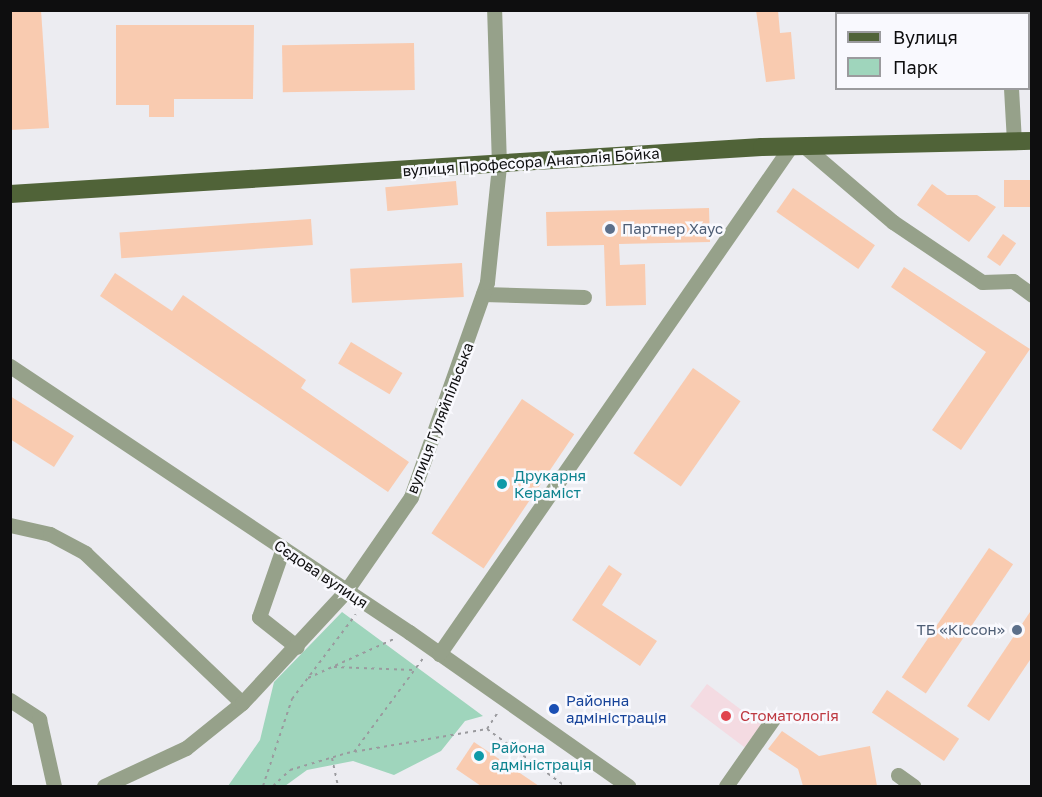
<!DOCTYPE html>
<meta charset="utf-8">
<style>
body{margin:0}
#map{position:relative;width:1042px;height:797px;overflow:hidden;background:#ececf1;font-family:"Golos Text",sans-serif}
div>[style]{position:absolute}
.medical>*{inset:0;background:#f4dbe2;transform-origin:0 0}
.green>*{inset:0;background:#9fd5bc}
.building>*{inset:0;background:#f9cbb0;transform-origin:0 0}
.path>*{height:2px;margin-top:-1px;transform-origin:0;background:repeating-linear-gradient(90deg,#9a9a9e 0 3px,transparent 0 7.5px)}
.minor>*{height:15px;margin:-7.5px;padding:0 7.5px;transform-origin:7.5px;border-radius:7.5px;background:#96a18a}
.major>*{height:18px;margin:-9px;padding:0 9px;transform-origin:9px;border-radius:9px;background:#506338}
.dots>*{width:16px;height:16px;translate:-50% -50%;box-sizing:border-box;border:3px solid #f9f9fe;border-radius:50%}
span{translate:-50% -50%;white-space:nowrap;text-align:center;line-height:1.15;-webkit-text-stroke:5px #f9f9fe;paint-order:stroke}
.street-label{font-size:15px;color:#0e0e0f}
.service-label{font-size:15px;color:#4e5e75}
.left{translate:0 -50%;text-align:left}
.right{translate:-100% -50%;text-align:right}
.culture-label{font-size:15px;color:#0d838f}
.transit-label{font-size:15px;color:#164399}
.health-label{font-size:15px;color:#be3a42}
.frame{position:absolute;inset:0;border:12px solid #0e0e0f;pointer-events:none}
.legend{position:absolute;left:835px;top:12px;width:195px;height:78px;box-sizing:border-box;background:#f9f9fe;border:2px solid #9b9b9e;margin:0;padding:8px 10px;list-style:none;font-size:18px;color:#0e0e0f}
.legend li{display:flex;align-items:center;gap:12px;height:30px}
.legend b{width:30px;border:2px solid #9b9b9e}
</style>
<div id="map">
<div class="medical">
<i style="left:707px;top:684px;width:68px;height:28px;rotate:37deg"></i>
</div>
<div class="green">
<i style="clip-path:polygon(342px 612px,483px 716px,465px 721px,441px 751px,394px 775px,353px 761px,307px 770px,285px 786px,228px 786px,260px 740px,274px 682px)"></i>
</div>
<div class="building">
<i style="clip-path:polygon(10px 10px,41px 10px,49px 128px,10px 130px)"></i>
<i style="clip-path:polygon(756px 10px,778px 10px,780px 33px,791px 32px,795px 79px,766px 82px)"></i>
<i style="clip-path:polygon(116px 25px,254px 25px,253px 99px,174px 99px,174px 117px,149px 117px,149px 105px,116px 105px)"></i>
<i style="left:414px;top:43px;width:47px;height:132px;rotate:89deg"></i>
<i style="left:1032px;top:180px;width:27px;height:28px;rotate:90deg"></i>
<i style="left:456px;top:181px;width:24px;height:71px;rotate:85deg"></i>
<i style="clip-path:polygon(932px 184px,947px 195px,977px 195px,996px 207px,969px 242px,917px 205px)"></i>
<i style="left:793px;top:188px;width:100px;height:29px;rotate:35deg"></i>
<i style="clip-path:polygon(709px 208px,710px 242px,619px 244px,620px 265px,645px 264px,646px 305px,606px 306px,604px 245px,547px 246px,546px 212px)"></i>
<i style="left:311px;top:219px;width:26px;height:192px;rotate:86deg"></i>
<i style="left:1003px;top:234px;width:16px;height:28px;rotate:35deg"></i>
<i style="left:462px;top:263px;width:34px;height:112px;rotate:87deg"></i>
<i style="clip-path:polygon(904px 267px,1030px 349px,961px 450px,932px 430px,986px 352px,891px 287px)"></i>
<i style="clip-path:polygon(115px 273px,172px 311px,183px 295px,306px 380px,301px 388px,409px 462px,388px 492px,100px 296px)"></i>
<i style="left:351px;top:342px;width:60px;height:25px;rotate:31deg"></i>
<i style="left:693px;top:368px;width:58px;height:104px;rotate:35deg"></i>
<i style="clip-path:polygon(10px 396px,74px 436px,54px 467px,10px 439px)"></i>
<i style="left:522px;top:399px;width:63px;height:162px;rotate:34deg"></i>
<i style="left:989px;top:548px;width:29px;height:156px;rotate:34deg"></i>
<i style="clip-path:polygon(609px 565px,622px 574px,602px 605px,657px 641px,640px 666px,572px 620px)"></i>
<i style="clip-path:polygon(1032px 609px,1032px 657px,989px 721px,967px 706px)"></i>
<i style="left:887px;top:690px;width:87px;height:27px;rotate:34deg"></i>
<i style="clip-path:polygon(782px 731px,819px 756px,870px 746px,877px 786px,803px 786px,798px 769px,768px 749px)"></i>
<i style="clip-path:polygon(474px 742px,539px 786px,481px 786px,456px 769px)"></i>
</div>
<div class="path">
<i style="left:334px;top:667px;width:79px;rotate:2.2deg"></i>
<i style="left:308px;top:678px;width:97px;rotate:-24.4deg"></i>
<i style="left:487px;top:729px;width:20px;rotate:-57deg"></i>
<i style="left:354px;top:752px;width:118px;rotate:-53.6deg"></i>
<i style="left:332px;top:758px;width:29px;rotate:78deg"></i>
<i style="left:263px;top:786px;width:92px;rotate:-71.6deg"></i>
<i style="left:292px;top:699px;width:106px;rotate:-53deg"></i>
<i style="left:273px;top:786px;width:23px;rotate:-43deg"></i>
<i style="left:290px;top:770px;width:59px;rotate:-16.6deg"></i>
<i style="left:347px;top:753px;width:142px;rotate:-9.7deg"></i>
<i style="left:487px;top:729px;width:97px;rotate:36.2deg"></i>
</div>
<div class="minor">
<i style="left:1008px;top:10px;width:4px;rotate:90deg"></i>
<i style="left:1011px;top:88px;width:54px;rotate:86.8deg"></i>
<i style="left:804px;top:146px;width:117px;rotate:40.5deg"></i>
<i style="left:893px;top:222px;width:107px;rotate:34deg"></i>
<i style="left:982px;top:282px;width:31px;rotate:-2deg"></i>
<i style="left:1013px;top:281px;width:24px;rotate:36deg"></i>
<i style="left:483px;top:294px;width:101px;rotate:1.7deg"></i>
<i style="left:10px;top:366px;width:480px;rotate:33.7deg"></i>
<i style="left:409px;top:632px;width:268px;rotate:35.1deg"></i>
<i style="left:10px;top:525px;width:41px;rotate:12.7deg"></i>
<i style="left:50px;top:534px;width:40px;rotate:28deg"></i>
<i style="left:85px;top:553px;width:217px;rotate:43.7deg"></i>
<i style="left:283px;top:548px;width:73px;rotate:109.2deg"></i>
<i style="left:259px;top:617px;width:48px;rotate:38.3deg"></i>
<i style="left:439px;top:654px;width:618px;rotate:-55.28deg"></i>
<i style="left:10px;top:700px;width:35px;rotate:33deg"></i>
<i style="left:39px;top:719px;width:69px;rotate:77.4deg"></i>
<i style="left:898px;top:775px;width:19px;rotate:36deg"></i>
<i style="left:104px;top:786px;width:90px;rotate:-24.9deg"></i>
<i style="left:186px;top:748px;width:72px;rotate:-38.8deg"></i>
<i style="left:242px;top:703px;width:153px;rotate:-47.1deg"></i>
<i style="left:346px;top:591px;width:114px;rotate:-55.3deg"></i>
<i style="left:411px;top:497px;width:228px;rotate:-70.5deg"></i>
<i style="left:487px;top:282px;width:118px;rotate:-84.1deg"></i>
<i style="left:499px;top:165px;width:155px;rotate:-91.8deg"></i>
<i style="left:726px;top:786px;width:82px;rotate:-55deg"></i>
</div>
<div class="major">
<i style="left:10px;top:194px;width:753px;rotate:-3.58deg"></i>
<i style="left:762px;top:147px;width:270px;rotate:-1.3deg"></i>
</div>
<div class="dots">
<i style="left:610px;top:229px;background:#5c6f8a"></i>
<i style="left:502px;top:484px;background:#0f9aa8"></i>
<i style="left:1017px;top:630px;background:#5c6f8a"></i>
<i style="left:554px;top:709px;background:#1a4fb4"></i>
<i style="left:726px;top:716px;background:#e0444e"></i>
<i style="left:479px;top:756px;background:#0f9aa8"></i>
</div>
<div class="street-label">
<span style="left:531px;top:162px;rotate:-4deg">вулиця Професора Анатолія Бойка</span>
<span style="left:440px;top:418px;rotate:-69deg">вулиця Гуляйпільська</span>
<span style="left:321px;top:574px;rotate:34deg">Сєдова вулиця</span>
</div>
<div class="service-label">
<span class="left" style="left:622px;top:229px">Партнер Хаус</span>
<span class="right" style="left:1005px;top:630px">ТБ «Кіссон»</span>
</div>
<div class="culture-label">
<span class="left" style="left:514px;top:484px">Друкарня<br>Кераміст</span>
<span class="left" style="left:491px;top:756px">Района<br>адміністрація</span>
</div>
<div class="transit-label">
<span class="left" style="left:566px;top:709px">Районна<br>адміністрація</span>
</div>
<div class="health-label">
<span class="left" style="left:740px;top:716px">Стоматологія</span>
</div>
<div class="frame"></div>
<ul class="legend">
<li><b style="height:8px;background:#506338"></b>Вулиця</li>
<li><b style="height:16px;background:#9fd5bc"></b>Парк</li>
</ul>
</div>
